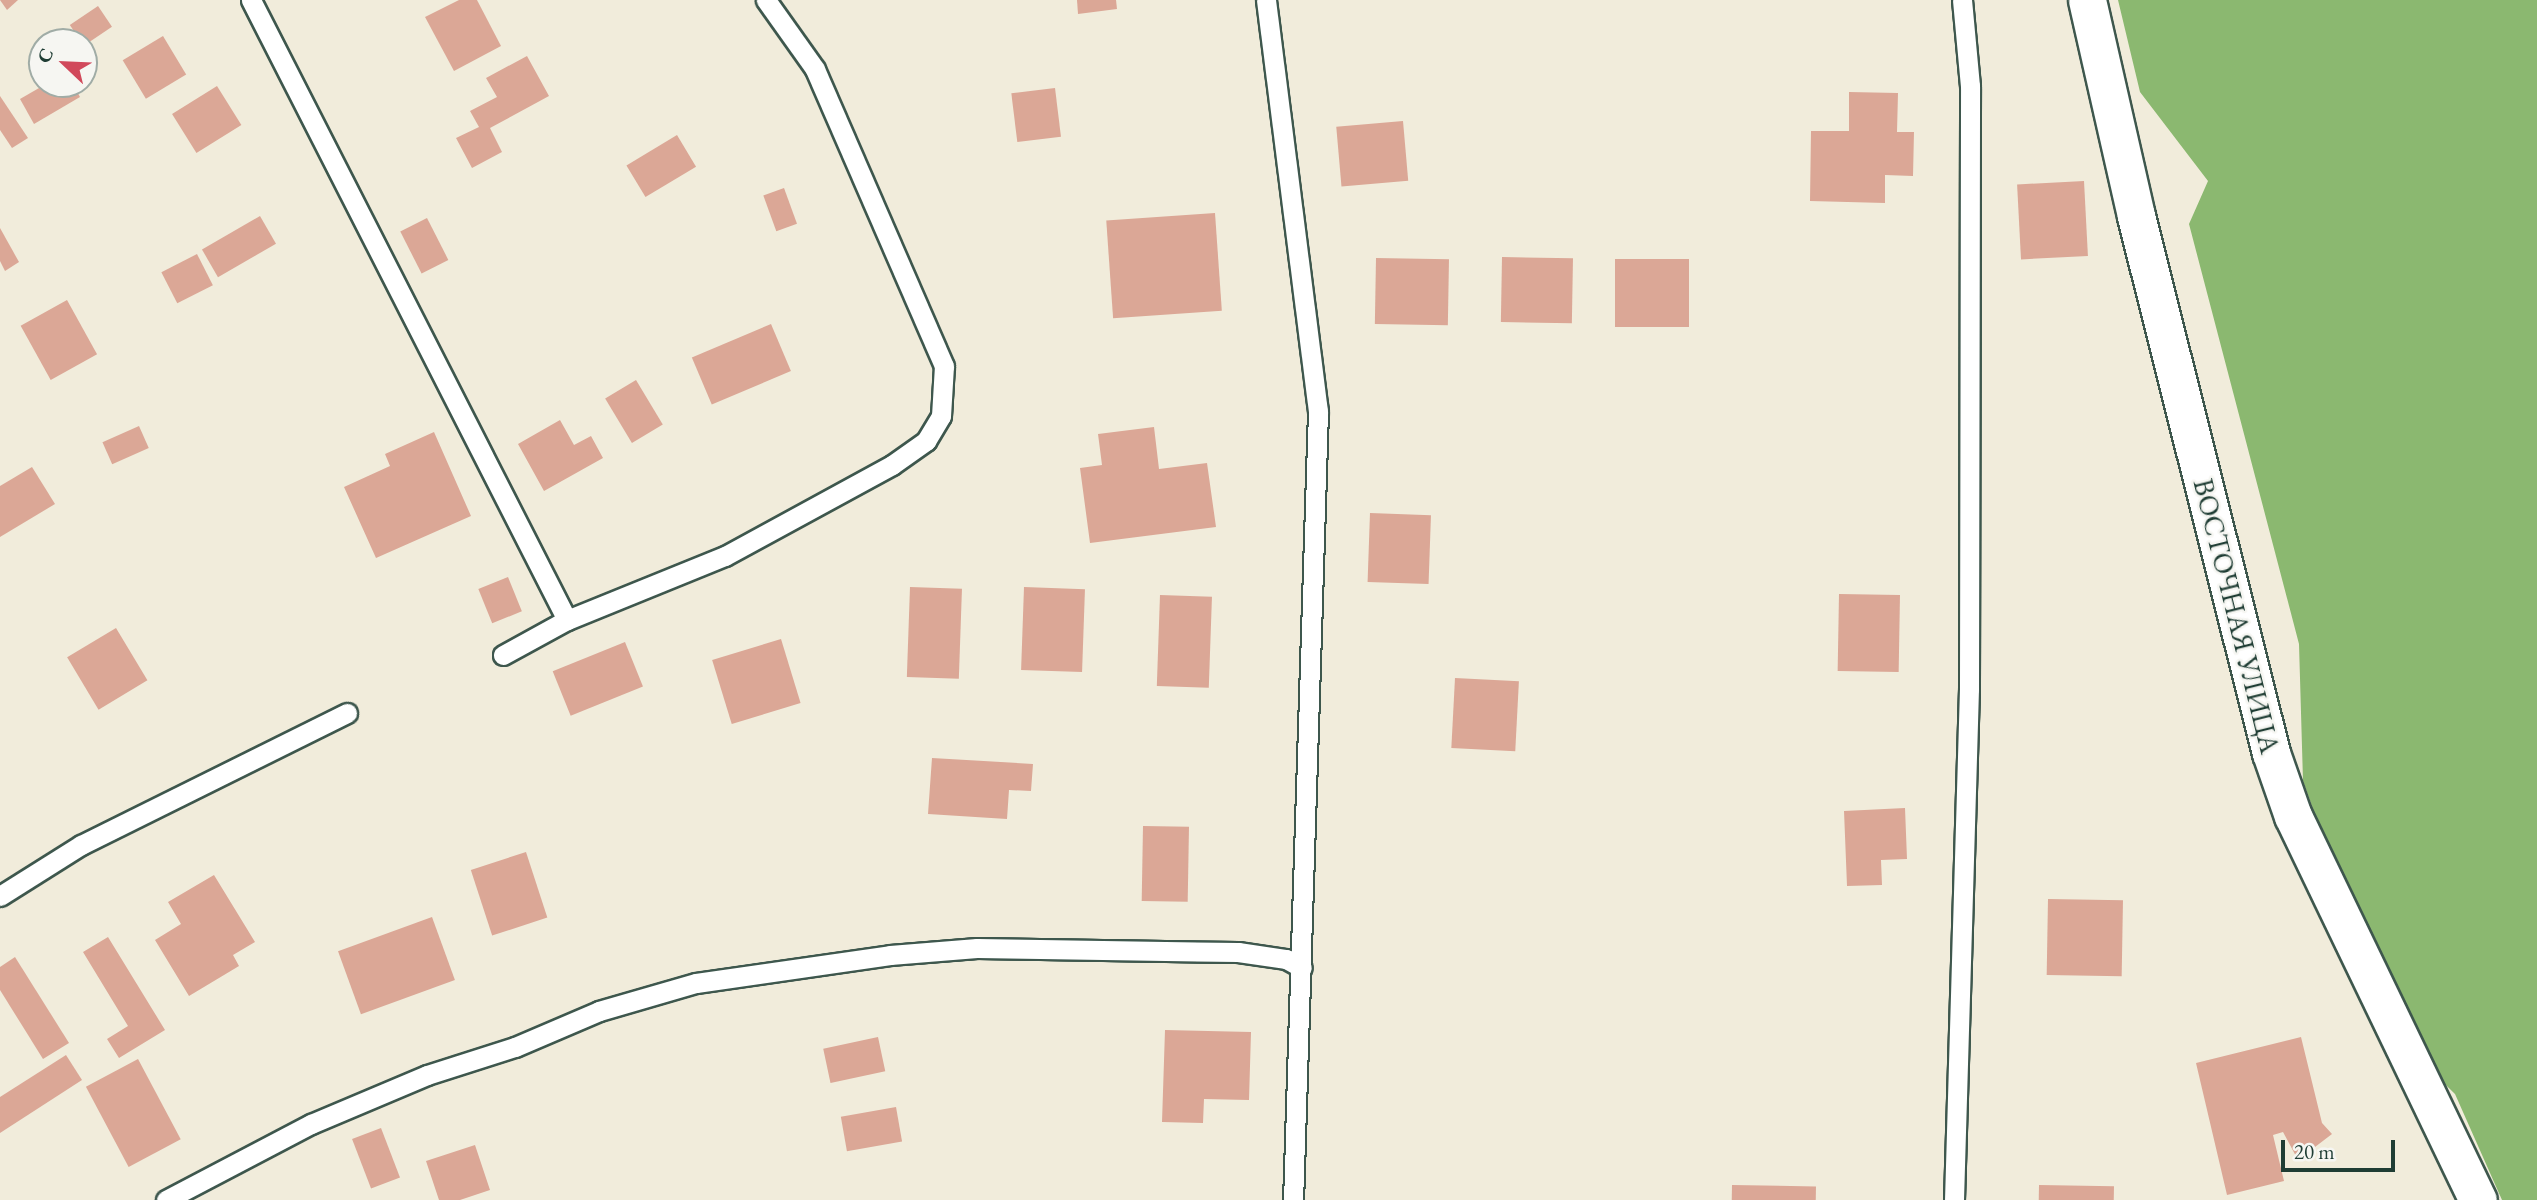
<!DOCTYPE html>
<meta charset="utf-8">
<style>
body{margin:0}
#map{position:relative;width:2537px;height:1200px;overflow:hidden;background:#f1ecdb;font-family:"EB Garamond",serif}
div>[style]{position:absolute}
.forest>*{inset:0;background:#8bb870}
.building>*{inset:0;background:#dba796;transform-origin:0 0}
.roads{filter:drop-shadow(2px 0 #3e574d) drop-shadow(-2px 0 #3e574d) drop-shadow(0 2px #3e574d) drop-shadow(0 -2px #3e574d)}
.lane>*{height:19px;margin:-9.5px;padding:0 9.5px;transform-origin:9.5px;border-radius:9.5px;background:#fff}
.street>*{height:37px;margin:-18.5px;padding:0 18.5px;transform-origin:18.5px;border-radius:18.5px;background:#fff}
span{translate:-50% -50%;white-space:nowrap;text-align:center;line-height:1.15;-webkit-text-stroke:5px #f6f6f2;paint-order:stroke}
.street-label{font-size:28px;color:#1f3d34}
.north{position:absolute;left:28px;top:28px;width:70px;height:70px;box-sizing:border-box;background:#f6f6f2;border:2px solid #a0aca6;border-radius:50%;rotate:293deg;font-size:19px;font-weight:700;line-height:28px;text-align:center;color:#1f3d34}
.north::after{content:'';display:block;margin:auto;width:24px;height:32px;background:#d1495b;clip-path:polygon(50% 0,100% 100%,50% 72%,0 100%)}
.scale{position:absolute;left:2281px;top:1140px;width:114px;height:32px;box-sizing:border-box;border:4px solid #1f3d34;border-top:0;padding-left:9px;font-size:21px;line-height:24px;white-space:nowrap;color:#1f3d34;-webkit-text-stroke:5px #f6f6f2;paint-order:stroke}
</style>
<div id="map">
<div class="forest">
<i style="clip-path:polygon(2118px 0,2537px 0,2537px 1200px,2502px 1200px,2455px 1094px,2392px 1032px,2303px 781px,2299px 644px,2189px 224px,2208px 181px,2140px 92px)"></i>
</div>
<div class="building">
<i style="clip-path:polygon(0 0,18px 0,7px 10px)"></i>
<i style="clip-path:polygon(459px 0,477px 0,501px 46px,454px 71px,425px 17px)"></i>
<i style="clip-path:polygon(1077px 0,1116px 0,1117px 9px,1078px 14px)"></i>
<i style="left:98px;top:6px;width:25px;height:34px;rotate:56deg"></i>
<i style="left:163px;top:36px;width:45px;height:47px;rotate:59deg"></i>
<i style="clip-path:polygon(527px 56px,549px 96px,490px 128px,502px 152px,472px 168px,456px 138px,479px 127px,470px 111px,497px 97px,486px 78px)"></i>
<i style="clip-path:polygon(46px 84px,73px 84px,80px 97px,34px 124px,20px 99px)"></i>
<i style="left:217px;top:86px;width:46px;height:53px;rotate:58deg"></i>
<i style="left:1055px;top:88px;width:49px;height:44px;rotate:83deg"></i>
<i style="clip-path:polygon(1849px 92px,1898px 93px,1897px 132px,1914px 132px,1913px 176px,1885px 175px,1885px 203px,1810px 201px,1811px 131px,1849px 131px)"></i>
<i style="clip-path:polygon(0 96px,28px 138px,12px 148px,0 130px)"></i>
<i style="left:1403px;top:121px;width:60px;height:67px;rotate:85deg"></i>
<i style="left:677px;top:135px;width:37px;height:59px;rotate:59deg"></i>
<i style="left:2084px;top:181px;width:75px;height:67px;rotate:87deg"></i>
<i style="left:784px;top:188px;width:38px;height:22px;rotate:70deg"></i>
<i style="left:1215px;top:213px;width:98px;height:109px;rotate:86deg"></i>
<i style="left:260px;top:216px;width:32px;height:67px;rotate:60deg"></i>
<i style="left:427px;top:218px;width:47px;height:30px;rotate:63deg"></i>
<i style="clip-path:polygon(0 228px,19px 262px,5px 271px,0 261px)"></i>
<i style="left:197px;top:254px;width:35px;height:40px;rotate:63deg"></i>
<i style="left:1502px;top:257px;width:71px;height:65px;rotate:1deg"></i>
<i style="left:1376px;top:258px;width:73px;height:66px;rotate:1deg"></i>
<i style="left:1615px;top:259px;width:74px;height:68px"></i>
<i style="left:67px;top:300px;width:62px;height:53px;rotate:61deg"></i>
<i style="left:771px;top:324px;width:51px;height:86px;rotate:67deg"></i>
<i style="left:636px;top:380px;width:52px;height:36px;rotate:59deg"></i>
<i style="clip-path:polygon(560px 420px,574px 445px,591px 436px,603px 458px,544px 491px,518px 444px)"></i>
<i style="left:139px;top:426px;width:24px;height:40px;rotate:66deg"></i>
<i style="clip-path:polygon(1154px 427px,1159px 469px,1207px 463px,1216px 527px,1090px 543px,1080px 468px,1102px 465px,1098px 434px)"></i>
<i style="clip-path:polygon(434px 432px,471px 516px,376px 558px,344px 487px,390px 466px,385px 454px)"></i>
<i style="clip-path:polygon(32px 467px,55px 504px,0 537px,0 486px)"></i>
<i style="left:1370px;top:513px;width:61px;height:69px;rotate:2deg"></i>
<i style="left:508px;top:577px;width:37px;height:32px;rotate:68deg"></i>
<i style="left:910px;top:587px;width:52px;height:90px;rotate:2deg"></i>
<i style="left:1024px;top:587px;width:61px;height:83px;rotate:2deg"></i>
<i style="left:1839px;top:594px;width:61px;height:77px;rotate:1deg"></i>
<i style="left:1160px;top:595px;width:52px;height:91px;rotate:2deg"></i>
<i style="left:116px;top:628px;width:61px;height:57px;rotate:59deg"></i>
<i style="left:781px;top:639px;width:67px;height:72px;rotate:73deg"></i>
<i style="left:625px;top:642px;width:48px;height:78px;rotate:68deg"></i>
<i style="left:1455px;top:678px;width:64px;height:70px;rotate:3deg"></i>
<i style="clip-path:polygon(932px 758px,1033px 764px,1031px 791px,1009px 790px,1007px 819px,928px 814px)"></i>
<i style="clip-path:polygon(1905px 808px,1907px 859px,1881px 860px,1882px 885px,1847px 886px,1844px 811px)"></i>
<i style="left:1143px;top:826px;width:46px;height:75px;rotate:1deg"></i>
<i style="left:526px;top:852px;width:69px;height:58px;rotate:72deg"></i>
<i style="clip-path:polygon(214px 875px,255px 942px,233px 955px,239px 966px,189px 996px,155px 940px,181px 924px,168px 902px)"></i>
<i style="left:2048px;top:899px;width:75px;height:76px;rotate:1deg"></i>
<i style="left:432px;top:917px;width:67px;height:100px;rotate:70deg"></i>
<i style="clip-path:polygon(108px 937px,165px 1030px,119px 1058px,107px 1039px,128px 1026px,83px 952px)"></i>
<i style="clip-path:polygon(15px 957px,69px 1043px,43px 1059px,0 990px,0 967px)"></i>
<i style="clip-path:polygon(1165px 1030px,1251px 1032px,1249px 1100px,1204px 1099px,1203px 1123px,1162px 1122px)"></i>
<i style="left:878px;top:1037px;width:35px;height:56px;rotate:78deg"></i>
<i style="clip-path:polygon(2301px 1037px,2322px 1123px,2332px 1134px,2298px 1160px,2283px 1132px,2273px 1135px,2284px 1181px,2227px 1195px,2196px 1063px)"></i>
<i style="clip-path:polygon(66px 1055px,82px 1080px,0 1133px,0 1097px)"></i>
<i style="left:138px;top:1059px;width:91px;height:59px;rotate:62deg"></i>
<i style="left:896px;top:1107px;width:35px;height:56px;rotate:80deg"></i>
<i style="left:381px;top:1128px;width:53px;height:31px;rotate:69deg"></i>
<i style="clip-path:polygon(475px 1145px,490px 1190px,460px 1200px,439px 1200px,426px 1161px)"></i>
<i style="left:1732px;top:1185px;width:84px;height:15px;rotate:1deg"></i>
<i style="left:2039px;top:1185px;width:75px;height:15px;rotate:1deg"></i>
</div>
<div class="roads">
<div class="lane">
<i style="left:251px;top:0;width:696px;rotate:62.99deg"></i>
<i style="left:1266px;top:0;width:414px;rotate:82.8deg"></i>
<i style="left:1318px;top:411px;width:789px;rotate:91.81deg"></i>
<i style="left:503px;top:655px;width:73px;rotate:-28.7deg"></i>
<i style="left:567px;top:620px;width:170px;rotate:-22.1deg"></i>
<i style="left:725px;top:556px;width:190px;rotate:-28.6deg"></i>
<i style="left:892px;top:465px;width:42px;rotate:-35.2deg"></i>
<i style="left:926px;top:441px;width:29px;rotate:-59deg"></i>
<i style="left:941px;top:416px;width:50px;rotate:-86.6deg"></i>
<i style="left:944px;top:366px;width:324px;rotate:-113.5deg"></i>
<i style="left:815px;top:69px;width:85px;rotate:-125.4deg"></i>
<i style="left:0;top:896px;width:96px;rotate:-32.2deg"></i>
<i style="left:81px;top:845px;width:297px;rotate:-26.4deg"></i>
<i style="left:166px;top:1200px;width:164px;rotate:-27.7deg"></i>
<i style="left:311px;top:1124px;width:126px;rotate:-22.9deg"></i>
<i style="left:427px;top:1075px;width:92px;rotate:-17.7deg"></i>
<i style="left:515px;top:1047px;width:91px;rotate:-23.2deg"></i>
<i style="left:599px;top:1011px;width:101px;rotate:-16.1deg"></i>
<i style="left:696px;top:983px;width:196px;rotate:-8.2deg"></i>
<i style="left:890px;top:955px;width:87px;rotate:-4.6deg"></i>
<i style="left:977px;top:948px;width:261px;rotate:0.9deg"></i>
<i style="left:1238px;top:952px;width:49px;rotate:8.3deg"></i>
<i style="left:1286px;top:959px;width:18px;rotate:29deg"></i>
<i style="left:1954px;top:1200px;width:511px;rotate:-88.32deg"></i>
<i style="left:1969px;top:689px;width:603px;rotate:-89.9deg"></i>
<i style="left:1970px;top:86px;width:86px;rotate:-95.3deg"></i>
</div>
<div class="street">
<i style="left:2087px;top:0;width:221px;rotate:77.2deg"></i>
<i style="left:2136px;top:216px;width:554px;rotate:75.89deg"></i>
<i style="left:2271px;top:753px;width:67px;rotate:70.8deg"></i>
<i style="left:2293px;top:816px;width:426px;rotate:64.3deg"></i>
</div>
</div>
<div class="street-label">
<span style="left:2237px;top:616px;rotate:76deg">ВОСТОЧНАЯ УЛИЦА</span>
</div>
<div class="north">С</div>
<div class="scale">20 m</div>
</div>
